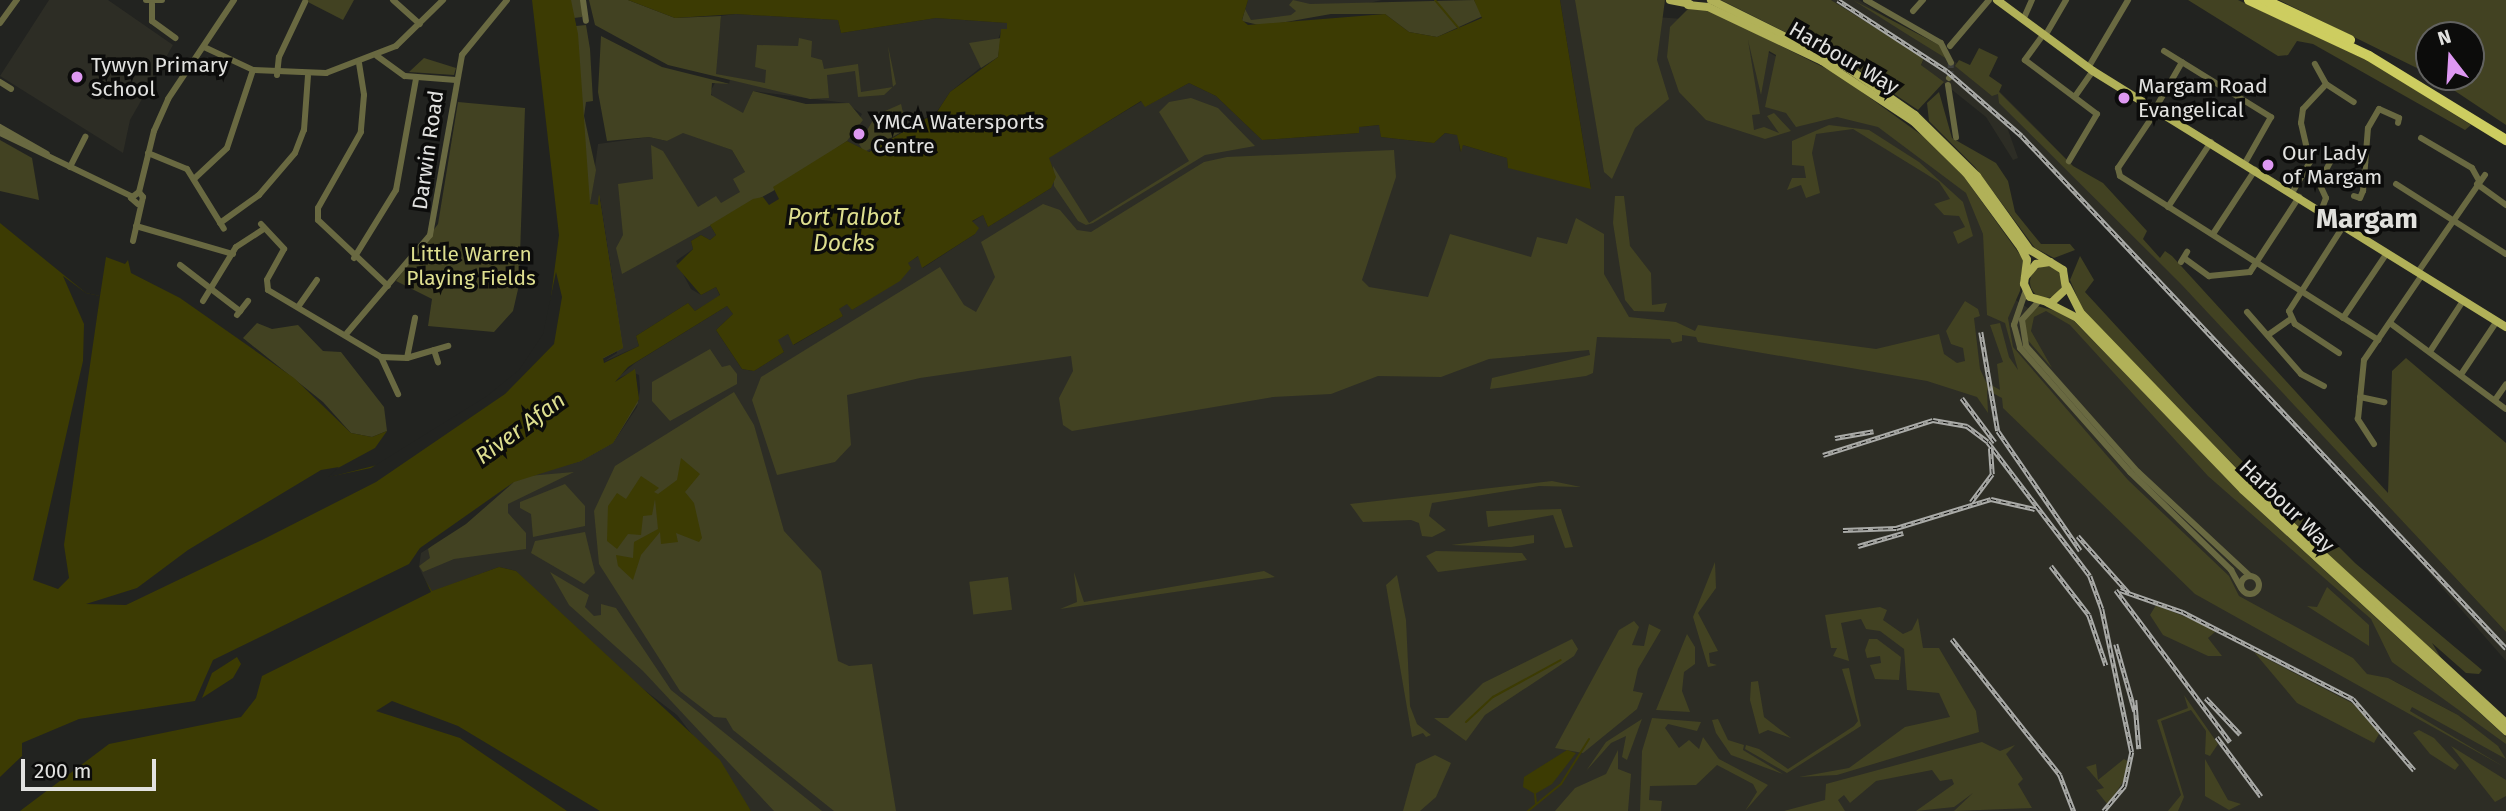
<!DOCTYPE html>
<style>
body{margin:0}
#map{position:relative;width:2506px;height:811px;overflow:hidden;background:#222320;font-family:"Fira Sans",sans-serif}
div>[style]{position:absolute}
.built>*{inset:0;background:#2d2d25}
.green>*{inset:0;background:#424222;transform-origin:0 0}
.round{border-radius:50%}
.water>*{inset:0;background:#3c3b03}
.pier>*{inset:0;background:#222320}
.stream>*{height:2px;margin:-1px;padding:0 1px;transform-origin:1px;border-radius:1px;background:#3c3b03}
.minor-tunnel>*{height:6px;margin-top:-3px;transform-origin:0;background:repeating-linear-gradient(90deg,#3f403d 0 6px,transparent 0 9px)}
.minor>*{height:6px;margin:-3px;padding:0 3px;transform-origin:3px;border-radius:3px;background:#696941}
.minor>.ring{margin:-3px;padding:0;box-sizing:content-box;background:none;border:6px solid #696941;border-radius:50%}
.major>*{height:8px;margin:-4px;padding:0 4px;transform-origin:4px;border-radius:4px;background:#b1b158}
.highway>*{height:10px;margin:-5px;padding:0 5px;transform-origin:5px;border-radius:5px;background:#cdcd60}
.rail>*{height:4.5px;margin-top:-2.25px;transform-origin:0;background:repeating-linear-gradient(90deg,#0c0c0b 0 5px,#aaaba8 0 10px);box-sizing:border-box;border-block:2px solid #aaaba8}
.dots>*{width:19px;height:19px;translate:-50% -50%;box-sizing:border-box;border:4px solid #0c0c0b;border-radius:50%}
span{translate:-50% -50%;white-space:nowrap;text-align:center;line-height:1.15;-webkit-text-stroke:7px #0c0c0b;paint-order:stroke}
.street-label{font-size:21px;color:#e2e2e0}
.poi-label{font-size:21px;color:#e2e2e0}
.left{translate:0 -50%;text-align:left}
.park-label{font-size:21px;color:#dedf8f}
.water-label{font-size:23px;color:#ddde8e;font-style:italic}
.district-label{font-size:28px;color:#e0e0dc;font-weight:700}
.north{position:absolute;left:2415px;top:21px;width:70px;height:70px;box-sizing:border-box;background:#0c0c0b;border:2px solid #626260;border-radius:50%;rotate:343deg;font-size:19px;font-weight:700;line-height:28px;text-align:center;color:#e2e2e0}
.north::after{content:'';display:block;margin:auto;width:24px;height:32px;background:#de98f2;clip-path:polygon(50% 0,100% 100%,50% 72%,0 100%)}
.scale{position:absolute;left:21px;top:759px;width:135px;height:32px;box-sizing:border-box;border:4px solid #e2e2e0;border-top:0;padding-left:9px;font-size:21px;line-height:24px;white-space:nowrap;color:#e2e2e0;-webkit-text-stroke:5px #0c0c0b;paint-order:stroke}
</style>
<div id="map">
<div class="built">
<i style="clip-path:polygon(49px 0,108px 0,173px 45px,130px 120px,123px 153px,0 76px)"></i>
<i style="clip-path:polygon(1248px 0,1382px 0,1283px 23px,1242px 20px)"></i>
<i style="clip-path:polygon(evenodd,1560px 0,1644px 0,1656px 17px,1710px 21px,1859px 101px,1938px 163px,1990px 218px,2011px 297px,2031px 310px,2054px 308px,2092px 339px,2376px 624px,2506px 737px,2506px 811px,751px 811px,677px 715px,591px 649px,516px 571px,499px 567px,431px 592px,414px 563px,418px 551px,524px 477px,581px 461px,613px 443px,637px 407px,640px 389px,639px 375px,632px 372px,615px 380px,635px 363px,727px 306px,733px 314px,716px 330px,742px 369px,754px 371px,784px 352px,777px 340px,788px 334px,794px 345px,843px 316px,838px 309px,848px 303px,852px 310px,901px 278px,910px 268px,907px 263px,919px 256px,923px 268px,975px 234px,972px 222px,983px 215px,988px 227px,1051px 188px,1048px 158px,1142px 101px,1146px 106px,1189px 83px,1216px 96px,1262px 140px,1359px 133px,1359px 127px,1380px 125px,1381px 137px,1434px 143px,1445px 133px,1458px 135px,1460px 152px,1463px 145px,1507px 158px,1508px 167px,1591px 188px,1560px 0,2392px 680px,2458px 715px,2502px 750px,2392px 680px)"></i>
<i style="clip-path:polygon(1831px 0,1859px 0,1997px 89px,2041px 133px,2506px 632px,2506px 661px,2404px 544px,2006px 124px,2018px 158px,2013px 160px,1986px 117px,1921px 65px,1925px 58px)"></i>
<i style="clip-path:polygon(736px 14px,838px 20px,841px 33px,936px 18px,1008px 23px,1007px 30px,1002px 29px,990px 60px,950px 92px,938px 110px,868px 152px,847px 141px,862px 114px,846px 103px,753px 91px,736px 135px,710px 92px,716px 81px,729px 84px,730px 79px,715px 74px,721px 16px)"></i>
<i style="clip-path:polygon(683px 132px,732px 150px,758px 194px,710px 225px,716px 235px,710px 240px,701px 235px,691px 241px,693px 249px,676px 261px,691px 289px,701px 295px,716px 287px,720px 296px,695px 311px,688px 303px,636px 336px,639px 346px,603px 362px,617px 353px,614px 288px,600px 198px,598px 205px,590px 204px,598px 144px,649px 137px,667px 141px)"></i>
</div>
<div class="green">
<i style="clip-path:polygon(304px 0,354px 0,343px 20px)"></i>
<i style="clip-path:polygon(559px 0,583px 0,582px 17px,574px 18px,576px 26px,586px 25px,590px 49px,593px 101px,586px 102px,584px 116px,596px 170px,590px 204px,598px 205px,599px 194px,623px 348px,602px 359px)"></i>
<i style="clip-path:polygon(589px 0,628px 0,675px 18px,721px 16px,716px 74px,765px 83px,766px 70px,755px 67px,757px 45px,798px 46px,799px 38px,812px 41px,811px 57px,822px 60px,824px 69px,858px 64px,861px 92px,893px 87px,888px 46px,896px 84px,884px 95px,858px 97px,855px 71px,827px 75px,829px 98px,810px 99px,668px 65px,595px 25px)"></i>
<i style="clip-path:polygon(1293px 0,1310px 4px,1474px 0,1483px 16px,1437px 37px,1409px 32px,1385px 14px,1331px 14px,1263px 26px,1242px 21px,1245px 9px,1251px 20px,1291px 15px,1296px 11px,1289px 5px)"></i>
<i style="clip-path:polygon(1575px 0,1665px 0,1657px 60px,1669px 99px,1635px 128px,1612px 179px,1604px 172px)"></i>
<i style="clip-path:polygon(1721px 0,1831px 0,1924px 58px,1921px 65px,1944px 82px,1918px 110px,1851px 65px)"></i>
<i style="clip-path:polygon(1853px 0,1941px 46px,1947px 59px,1905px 33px)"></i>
<i style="clip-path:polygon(2188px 0,2238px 0,2373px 63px,2471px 125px,2465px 130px,2313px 44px,2297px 41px,2288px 55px,2278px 56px)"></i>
<i style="clip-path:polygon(2279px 0,2506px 0,2506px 125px,2434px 77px,2471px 77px,2471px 35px,2429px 35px,2429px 74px)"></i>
<i style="clip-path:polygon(1689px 8px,1705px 8px,1837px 74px,1927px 139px,1959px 170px,2023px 259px,2020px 291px,2008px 318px,2013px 347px,2128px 480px,2229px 576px,2239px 596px,2353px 658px,2367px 674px,2388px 678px,2458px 715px,2498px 746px,2506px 759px,2412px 707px,2410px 711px,2506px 768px,2195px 594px,2003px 408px,2002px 398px,1987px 390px,1988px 413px,1977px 397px,1927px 381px,1698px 342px,1696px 337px,1682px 335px,1682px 341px,1672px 343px,1670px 339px,1597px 337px,1593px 373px,1586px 376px,1490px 389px,1492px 378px,1590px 355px,1589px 350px,1489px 359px,1441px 377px,1378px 376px,1331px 394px,1273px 397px,1072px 431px,1063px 425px,1059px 398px,1073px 371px,1071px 356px,920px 378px,847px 395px,851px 445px,835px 462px,777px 475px,752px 400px,761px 377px,940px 267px,964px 305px,976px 312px,995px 277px,981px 242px,1043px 204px,1060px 210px,1077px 230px,1091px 232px,1204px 162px,1227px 157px,1394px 150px,1396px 177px,1362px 280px,1369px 287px,1428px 297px,1450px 234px,1531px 257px,1537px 237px,1567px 244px,1576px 218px,1604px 234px,1604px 274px,1629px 317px,1676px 322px,1695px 331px,1698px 325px,1876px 349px,1939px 334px,1944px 354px,1957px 363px,1965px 361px,1963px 348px,1951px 344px,1946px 331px,1965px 301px,1978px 309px,1980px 316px,1974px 318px,1980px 369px,1986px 382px,2000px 390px,1997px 364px,2003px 362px,1990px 325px,2000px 323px,2009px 357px,2018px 370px,2005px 323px,1987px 315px,1983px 234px,1966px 193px,1878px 127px,1837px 117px,1796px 127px,1786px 113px,1765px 107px,1776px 55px,1769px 51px,1761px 95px,1748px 40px,1760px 114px,1752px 115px,1754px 130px,1764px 127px,1779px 133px,1767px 116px,1774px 113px,1791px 131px,1765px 139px,1706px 120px,1679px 92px,1667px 57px,1670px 27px)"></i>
<i style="clip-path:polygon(601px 36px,662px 67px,730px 84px,712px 83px,711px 95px,743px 113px,753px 91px,806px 104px,849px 103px,863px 120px,847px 141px,773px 191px,622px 274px,616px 248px,623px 235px,618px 184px,653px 179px,651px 145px,663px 151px,698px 207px,716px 196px,721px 203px,740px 192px,733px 179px,745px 172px,732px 150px,683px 133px,667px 141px,649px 137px,607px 141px,598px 92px)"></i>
<i style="clip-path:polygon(1001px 38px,998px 57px,981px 68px,969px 43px)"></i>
<i style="clip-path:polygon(1979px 48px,1998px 57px,1989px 76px,2002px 85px,1999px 92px,2073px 166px,2103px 183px,2147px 231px,2143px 239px,2160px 258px,2165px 251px,2172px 256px,2388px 493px,2392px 371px,2406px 358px,2506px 443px,2506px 632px,2180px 283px,1999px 103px,1998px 94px,1992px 96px,1955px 66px,1959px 60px,1970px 65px)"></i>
<i style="clip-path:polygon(424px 58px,456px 68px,454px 75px,409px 72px)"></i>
<i style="clip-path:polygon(1939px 92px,1952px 138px,1996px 163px,2008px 181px,2015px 212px,2041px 244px,2070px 244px,2075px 250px,2054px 258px,2035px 248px,1975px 167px,1929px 121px,1927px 103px)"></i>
<i style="clip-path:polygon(1191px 98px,1218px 108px,1255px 146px,1205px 155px,1093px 223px,1086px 225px,1078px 221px,1054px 186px,1053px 166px,1089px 223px,1189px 161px,1159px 112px,1169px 102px)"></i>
<i style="clip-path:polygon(458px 102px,525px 108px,519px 285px,513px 311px,494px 332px,428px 326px,432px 299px,396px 281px,438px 224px)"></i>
<i style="clip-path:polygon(901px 104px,907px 129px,864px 152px,859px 144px,876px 115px)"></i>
<i style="clip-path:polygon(1829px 125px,1869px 130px,1919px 162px,1963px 202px,1973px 236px,1958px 244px,1953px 232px,1965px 227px,1959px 216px,1944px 215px,1934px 204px,1950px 199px,1939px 182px,1853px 129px,1816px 134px,1812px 153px,1820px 193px,1806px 198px,1801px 185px,1787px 190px,1792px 178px,1806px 178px,1804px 166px,1792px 165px,1792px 141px)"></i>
<i style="clip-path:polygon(0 140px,32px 158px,39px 200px,0 191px)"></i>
<i style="clip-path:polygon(1615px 196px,1624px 196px,1630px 246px,1651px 273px,1652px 305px,1667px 303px,1664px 312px,1634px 311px,1625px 300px,1613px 223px)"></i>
<i style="clip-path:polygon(2080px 256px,2094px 280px,2085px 292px,2186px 402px,2269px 489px,2299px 507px,2355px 563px,2482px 670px,2479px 674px,2466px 673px,2432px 643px,2441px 658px,2279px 511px,2084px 313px,2070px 280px)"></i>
<i class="round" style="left:2030px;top:266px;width:32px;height:32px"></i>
<i style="clip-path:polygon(2037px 306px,2067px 314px,2250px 502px,2506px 737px,2506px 744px,2392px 662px,2371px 619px,2208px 476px,2070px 325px,2046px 311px,2034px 317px,2031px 331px,2052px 368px,2025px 337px,2025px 320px)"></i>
<i style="clip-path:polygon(257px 323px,272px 329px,298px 325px,323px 351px,341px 352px,384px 407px,387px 431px,372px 437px,351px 433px,323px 402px,243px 338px)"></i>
<i style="clip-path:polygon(710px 349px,722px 367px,730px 365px,737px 374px,737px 384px,670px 421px,652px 401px,652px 382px)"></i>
<i style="clip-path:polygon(635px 369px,638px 403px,613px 443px,581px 461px,528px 476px,574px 472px,508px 504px,508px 513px,526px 533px,526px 549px,454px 559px,423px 572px,419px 566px,430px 558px,428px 549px)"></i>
<i style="clip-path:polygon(734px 392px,754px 425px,784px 531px,821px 571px,838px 661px,849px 666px,872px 664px,896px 811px,834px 811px,733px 730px,726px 718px,714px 717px,680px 691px,599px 564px,594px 511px,615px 466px)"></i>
<i style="clip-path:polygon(1552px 481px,1581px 487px,1539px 486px,1432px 503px,1429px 516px,1446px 530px,1432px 537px,1422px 536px,1419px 523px,1411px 520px,1363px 522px,1350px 504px)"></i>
<i style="clip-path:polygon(565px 484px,585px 506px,585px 526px,533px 537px,531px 514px,520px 508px,520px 502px)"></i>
<i style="clip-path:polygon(1561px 509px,1573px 547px,1565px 548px,1553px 515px,1488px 527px,1486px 511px)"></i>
<i style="clip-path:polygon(585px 532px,595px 573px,584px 584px,531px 553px,535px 541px)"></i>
<i style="clip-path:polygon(1534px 535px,1534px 543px,1511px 547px,1451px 545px)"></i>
<i style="clip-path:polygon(1436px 551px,1522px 553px,1527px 560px,1438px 572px,1426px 556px)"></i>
<i style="clip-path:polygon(1715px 562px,1716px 588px,1698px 613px,1718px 651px,1709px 653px,1710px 663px,1717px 665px,1708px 667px,1693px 617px)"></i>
<i style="clip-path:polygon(1264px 571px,1275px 577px,1060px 609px,1077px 602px,1074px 572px,1084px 602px)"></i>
<i style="clip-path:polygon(550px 572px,589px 595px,585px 607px,594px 616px,601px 615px,601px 604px,616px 608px,671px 690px,822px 811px,774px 811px,643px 671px,569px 605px)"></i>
<i style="clip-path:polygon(1397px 575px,1406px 620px,1410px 706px,1417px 724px,1431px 735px,1426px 737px,1423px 733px,1412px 737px,1386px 585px)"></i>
<i style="left:1008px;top:577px;width:33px;height:39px;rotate:83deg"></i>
<i style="clip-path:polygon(2327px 587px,2369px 625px,2369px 646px,2307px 606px,2317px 607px)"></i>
<i style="clip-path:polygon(2156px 605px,2208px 626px,2215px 632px,2208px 638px,2222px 656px,2208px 656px,2163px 635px,2150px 615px)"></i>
<i style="clip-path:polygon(1880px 607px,1887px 610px,1883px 620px,1903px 634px,1912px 630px,1918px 618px,1923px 648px,1939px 648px,1976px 711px,1979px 732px,1837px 775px,1799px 777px,1849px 768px,1905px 727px,1950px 717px,1939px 693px,1907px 690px,1904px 649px,1880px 631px,1866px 629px,1861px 619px,1841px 623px,1849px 661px,1833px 656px,1837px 648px,1831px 648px,1825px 615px)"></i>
<i style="clip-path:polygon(1634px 621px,1639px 627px,1632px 645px,1644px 646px,1649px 624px,1661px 630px,1638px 669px,1633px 691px,1643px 693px,1637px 709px,1583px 753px,1555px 748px,1619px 630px)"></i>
<i style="clip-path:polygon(1687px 634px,1695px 647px,1695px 664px,1684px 672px,1682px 691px,1690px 712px,1656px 710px)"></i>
<i style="clip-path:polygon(1572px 639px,1578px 649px,1574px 656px,1485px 715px,1466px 741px,1434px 718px,1448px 718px,1483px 683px)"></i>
<i style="clip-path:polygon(1877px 639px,1901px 657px,1899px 680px,1875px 679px,1870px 665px,1881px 663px,1880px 656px,1867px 658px,1865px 650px,1869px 639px)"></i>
<i style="clip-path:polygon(2254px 652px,2352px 703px,2380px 732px,2374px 743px,2297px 703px)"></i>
<i style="clip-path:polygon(1849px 668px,1861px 726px,1787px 773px,1745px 749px,1746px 745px,1759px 749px,1788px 769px,1854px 726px,1858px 721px,1842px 669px)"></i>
<i style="clip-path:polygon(1758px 681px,1764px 717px,1791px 738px,1768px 730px,1759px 734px,1750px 700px,1751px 682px)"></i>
<i style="clip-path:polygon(2184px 695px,2218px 744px,2210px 756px,2205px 754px,2206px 731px,2191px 710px,2161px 721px,2184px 797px,2178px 811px,2168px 811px,2181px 795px,2157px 720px,2188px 708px)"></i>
<i style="clip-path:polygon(1652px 718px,1701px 722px,1697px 731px,1668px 724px,1665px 728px,1679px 748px,1689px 740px,1699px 749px,1703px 737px,1719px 759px,1768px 785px,1745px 811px,1757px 792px,1753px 784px,1717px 765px,1696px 785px,1650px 786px,1649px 800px,1662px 801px,1661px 811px,1640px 811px,1642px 751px)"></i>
<i style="clip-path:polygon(1642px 719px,1627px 760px,1622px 757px,1626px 736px,1611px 743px,1586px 771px,1606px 742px)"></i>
<i style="clip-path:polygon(1718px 719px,1728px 740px,1744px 745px,1743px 750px,1783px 774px,1731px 755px,1716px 733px,1712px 720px)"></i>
<i style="clip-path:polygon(2419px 730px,2434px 738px,2459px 765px,2455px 770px,2430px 754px,2413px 733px)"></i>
<i style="clip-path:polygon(1982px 742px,2000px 751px,2015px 745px,2006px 754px,2023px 779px,2018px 784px,2032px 808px,1954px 811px,1973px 793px,1954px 807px,1916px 811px,1954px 784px,1952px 779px,1940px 781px,1932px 770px,1876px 781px,1850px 803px,1844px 795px,1838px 800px,1845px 811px,1784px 811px,1825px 800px,1826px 784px)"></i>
<i style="clip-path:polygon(2451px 746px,2506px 780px,2506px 796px,2495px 802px)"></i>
<i style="clip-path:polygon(1618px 750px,1618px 769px,1631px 774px,1628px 811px,1555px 811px,1575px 788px,1606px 774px)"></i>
<i style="clip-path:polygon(1435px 755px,1451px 763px,1436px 797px,1420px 811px,1403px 811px,1416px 764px)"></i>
<i style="clip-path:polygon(2124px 759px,2131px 763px,2130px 771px,2108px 805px,2096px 790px,2104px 788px,2086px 767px,2096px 764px,2098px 780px)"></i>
<i style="clip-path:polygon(2205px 759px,2228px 800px,2241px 804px,2229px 810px,2205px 796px)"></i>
</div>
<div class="water">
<i style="clip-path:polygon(532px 0,571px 0,578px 34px,590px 204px,598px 205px,599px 194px,623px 348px,603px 358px,604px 363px,639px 346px,636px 336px,688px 303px,695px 311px,720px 295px,716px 287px,701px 295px,676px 266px,693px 249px,691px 241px,701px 235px,710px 240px,716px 235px,710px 225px,753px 199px,763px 197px,769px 205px,779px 199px,773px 187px,847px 141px,869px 152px,937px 112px,950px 92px,998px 57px,1001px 29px,1007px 29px,1007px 23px,936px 18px,841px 33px,838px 20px,736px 14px,675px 18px,628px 0,1248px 0,1242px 20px,1248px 25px,1385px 14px,1409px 32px,1437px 37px,1482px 18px,1474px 0,1560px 0,1591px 189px,1508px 168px,1507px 158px,1463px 145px,1461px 152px,1457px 135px,1445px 133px,1434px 143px,1381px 137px,1379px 125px,1359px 127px,1359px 133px,1262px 140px,1216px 96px,1189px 83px,1145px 107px,1141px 101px,1049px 158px,1056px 177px,1051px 188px,988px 227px,983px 215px,972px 221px,979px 228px,975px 234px,922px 268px,918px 256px,908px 263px,911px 268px,900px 281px,852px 310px,847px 304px,839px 309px,843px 316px,793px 345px,788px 334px,778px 340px,784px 352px,754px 371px,742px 369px,716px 330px,733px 314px,727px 306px,628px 367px,615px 382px,635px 369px,639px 399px,613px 443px,581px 461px,514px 482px,418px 551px,414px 563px,432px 591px,499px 567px,516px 571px,720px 760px,751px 811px,0 811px,0 223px,86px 293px,100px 296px,106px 257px,125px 264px,128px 260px,131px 273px,180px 298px,294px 378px,351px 433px,372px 437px,387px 431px,375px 448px,314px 481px,385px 463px,489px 399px,530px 362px,546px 335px,559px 235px)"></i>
<i style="clip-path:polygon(681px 458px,700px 474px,685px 492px,694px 503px,702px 538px,699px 542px,676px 533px,678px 542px,661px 544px,660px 532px,641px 555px,633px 580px,618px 566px,616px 555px,633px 558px,634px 542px,658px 529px,655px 499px,652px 515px,643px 516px,641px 535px,628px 534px,617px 549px,607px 541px,608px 506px,617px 493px,626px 499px,641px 476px,659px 488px,654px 492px,658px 494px,677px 480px)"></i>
<i style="clip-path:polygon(1567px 750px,1576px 753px,1552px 784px,1535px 794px,1523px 787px,1524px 777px)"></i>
</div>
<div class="pier">
<i style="clip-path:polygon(556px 272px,562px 297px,554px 344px,505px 394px,376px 482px,262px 540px,126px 605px,86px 604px,137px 588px,188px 550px,321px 470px,339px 467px,328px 477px,371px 468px,487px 396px,519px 370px,543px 334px)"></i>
<i style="clip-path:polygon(63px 276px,86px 293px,100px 296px,64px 545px,69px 578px,58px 589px,33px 580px,83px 361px,84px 324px)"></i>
<i style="clip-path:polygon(evenodd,514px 482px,466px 524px,421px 553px,419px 567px,431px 592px,262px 676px,256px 698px,241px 717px,109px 744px,20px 811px,0 811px,0 777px,22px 756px,22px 743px,79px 719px,195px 701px,213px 660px,409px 564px,420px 548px,514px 482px,237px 657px,241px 664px,233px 678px,202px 698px,212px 673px,237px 657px)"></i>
<i style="clip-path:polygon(392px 701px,458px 726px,600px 811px,567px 811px,460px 738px,376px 711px)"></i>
</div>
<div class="stream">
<i style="left:1435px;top:0;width:38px;rotate:50deg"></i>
<i style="left:1466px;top:722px;width:37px;rotate:-43deg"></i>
<i style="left:1493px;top:697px;width:77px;rotate:-28.6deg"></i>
<i style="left:1535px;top:794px;width:9px;rotate:84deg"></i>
<i style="left:1528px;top:811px;width:43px;rotate:-39.3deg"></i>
<i style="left:1561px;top:784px;width:53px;rotate:-58.1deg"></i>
</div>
<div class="minor-tunnel">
<i style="left:1950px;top:77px;width:14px;rotate:-86deg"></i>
</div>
<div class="minor">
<i style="left:146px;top:0;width:16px"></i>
<i style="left:393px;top:0;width:36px;rotate:42deg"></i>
<i style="left:583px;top:0;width:21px;rotate:82deg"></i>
<i style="left:1866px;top:0;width:86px;rotate:29.8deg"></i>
<i style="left:1941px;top:43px;width:22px;rotate:63deg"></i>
<i style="left:152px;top:4px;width:17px;rotate:90deg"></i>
<i style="left:152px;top:21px;width:29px;rotate:36deg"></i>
<i style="left:1913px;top:11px;width:15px;rotate:-48deg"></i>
<i style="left:2023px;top:20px;width:22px;rotate:-66deg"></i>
<i style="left:0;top:23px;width:29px;rotate:-54deg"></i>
<i style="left:2043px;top:35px;width:31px;rotate:126deg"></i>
<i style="left:2025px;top:60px;width:90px;rotate:36.9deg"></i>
<i style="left:2097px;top:114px;width:55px;rotate:120.8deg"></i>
<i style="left:2045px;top:36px;width:42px;rotate:-59.7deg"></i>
<i style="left:1950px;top:46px;width:60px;rotate:-49.7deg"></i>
<i style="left:204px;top:47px;width:54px;rotate:25.1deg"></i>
<i style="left:253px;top:70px;width:73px;rotate:2.4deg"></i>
<i style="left:326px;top:73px;width:75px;rotate:-21.1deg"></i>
<i style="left:396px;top:46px;width:66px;rotate:-44.4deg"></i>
<i style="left:2164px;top:51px;width:126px;rotate:31.7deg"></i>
<i style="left:2271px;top:117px;width:53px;rotate:119.5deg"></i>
<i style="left:377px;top:56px;width:34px;rotate:36deg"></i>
<i style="left:405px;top:76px;width:51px;rotate:4.5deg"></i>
<i style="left:359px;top:63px;width:32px;rotate:81deg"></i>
<i style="left:364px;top:95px;width:37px;rotate:95deg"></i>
<i style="left:361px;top:132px;width:87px;rotate:119.5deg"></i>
<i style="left:318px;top:208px;width:12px;rotate:90deg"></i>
<i style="left:318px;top:220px;width:96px;rotate:43.3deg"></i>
<i style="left:2088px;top:68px;width:79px;rotate:-59.5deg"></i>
<i style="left:277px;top:75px;width:18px;rotate:-84deg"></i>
<i style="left:279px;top:57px;width:61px;rotate:-64.7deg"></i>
<i style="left:1949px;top:78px;width:1px;rotate:-45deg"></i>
<i style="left:0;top:82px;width:13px;rotate:32deg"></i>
<i style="left:2326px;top:84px;width:33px;rotate:33deg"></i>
<i style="left:1948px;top:85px;width:53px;rotate:81.3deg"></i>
<i style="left:2076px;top:95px;width:29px;rotate:-55deg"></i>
<i style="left:2155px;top:109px;width:54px;rotate:-60.1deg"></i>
<i style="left:2157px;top:110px;width:70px;rotate:123.9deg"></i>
<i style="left:2118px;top:168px;width:8px;rotate:76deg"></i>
<i style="left:2120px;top:176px;width:306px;rotate:32.4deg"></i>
<i style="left:0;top:127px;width:54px;rotate:29.9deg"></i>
<i style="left:0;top:133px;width:145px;rotate:25.7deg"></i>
<i style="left:2421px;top:138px;width:59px;rotate:30.5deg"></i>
<i style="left:2472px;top:168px;width:13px;rotate:61deg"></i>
<i style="left:148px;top:153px;width:42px;rotate:22.3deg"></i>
<i style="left:187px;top:169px;width:70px;rotate:58.3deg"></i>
<i style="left:70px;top:167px;width:34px;rotate:-63deg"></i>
<i style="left:194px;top:179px;width:45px;rotate:-43.2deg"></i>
<i style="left:227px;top:148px;width:82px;rotate:-71.6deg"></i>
<i style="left:2396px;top:184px;width:130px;rotate:32.5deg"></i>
<i style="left:2477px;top:184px;width:36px;rotate:36deg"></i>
<i style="left:139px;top:192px;width:63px;rotate:-76.2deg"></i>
<i style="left:154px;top:131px;width:35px;rotate:-66deg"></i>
<i style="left:168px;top:99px;width:119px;rotate:-56.3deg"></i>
<i style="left:2292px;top:193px;width:36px;rotate:-60deg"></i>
<i style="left:2310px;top:162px;width:40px;rotate:-103deg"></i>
<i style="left:2301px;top:123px;width:14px;rotate:-82deg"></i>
<i style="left:2303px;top:109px;width:34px;rotate:-47deg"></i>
<i style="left:2326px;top:84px;width:23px;rotate:-119deg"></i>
<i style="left:2354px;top:196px;width:6px;rotate:18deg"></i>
<i style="left:2360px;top:198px;width:8px;rotate:-67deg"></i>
<i style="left:2363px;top:191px;width:63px;rotate:-85.5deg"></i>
<i style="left:2368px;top:128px;width:22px;rotate:-60deg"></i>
<i style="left:2379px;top:109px;width:22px;rotate:24deg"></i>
<i style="left:2399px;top:118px;width:5px;rotate:101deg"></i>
<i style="left:2168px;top:207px;width:78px;rotate:-56.5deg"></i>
<i style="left:2321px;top:211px;width:14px;rotate:-69deg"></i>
<i style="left:2326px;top:198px;width:17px;rotate:-115deg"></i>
<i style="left:2319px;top:183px;width:24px;rotate:-62deg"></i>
<i style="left:2330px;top:162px;width:9px;rotate:-41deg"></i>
<i style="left:2337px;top:156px;width:29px;rotate:14deg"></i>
<i style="left:220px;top:223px;width:48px;rotate:-35.7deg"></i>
<i style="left:259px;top:195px;width:55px;rotate:-49.4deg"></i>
<i style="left:295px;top:153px;width:25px;rotate:-69deg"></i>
<i style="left:304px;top:130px;width:54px;rotate:-85.8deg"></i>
<i style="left:261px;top:224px;width:34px;rotate:47deg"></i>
<i style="left:284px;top:249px;width:35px;rotate:119deg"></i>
<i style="left:267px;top:280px;width:10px;rotate:84deg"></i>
<i style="left:268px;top:290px;width:131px;rotate:30.7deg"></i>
<i style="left:381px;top:357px;width:26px;rotate:2deg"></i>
<i style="left:407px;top:358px;width:43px;rotate:-16.3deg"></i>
<i style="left:136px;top:226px;width:101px;rotate:16.1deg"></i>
<i style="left:2213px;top:234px;width:77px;rotate:-56.7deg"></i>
<i style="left:133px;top:241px;width:45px;rotate:-77.2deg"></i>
<i style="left:143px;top:197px;width:6px;rotate:-129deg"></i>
<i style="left:139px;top:192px;width:10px;rotate:143deg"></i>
<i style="left:131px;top:198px;width:9px;rotate:41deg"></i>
<i style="left:354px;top:258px;width:80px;rotate:-58.3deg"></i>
<i style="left:396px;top:190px;width:113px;rotate:-79.8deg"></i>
<i style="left:2184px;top:258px;width:31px;rotate:36deg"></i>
<i style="left:2209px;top:276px;width:41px;rotate:-5.6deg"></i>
<i style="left:2250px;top:272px;width:90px;rotate:-56.8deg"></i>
<i style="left:2181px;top:262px;width:12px;rotate:-59deg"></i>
<i style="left:180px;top:265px;width:76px;rotate:37.5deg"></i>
<i style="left:2418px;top:272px;width:118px;rotate:-55.4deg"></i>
<i style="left:2026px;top:290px;width:37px;rotate:109deg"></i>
<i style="left:2014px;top:325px;width:24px;rotate:75deg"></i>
<i style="left:2020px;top:348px;width:166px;rotate:48.4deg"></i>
<i style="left:2130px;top:472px;width:141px;rotate:44.1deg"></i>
<i style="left:2231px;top:570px;width:21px;rotate:61deg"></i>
<i style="left:203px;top:301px;width:63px;rotate:-58.6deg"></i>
<i style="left:236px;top:247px;width:33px;rotate:-33deg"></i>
<i style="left:2038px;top:302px;width:24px;rotate:132deg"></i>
<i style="left:2022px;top:320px;width:26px;rotate:81deg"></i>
<i style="left:2026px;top:346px;width:169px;rotate:48.4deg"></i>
<i style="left:2138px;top:472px;width:153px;rotate:42.9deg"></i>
<i style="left:298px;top:307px;width:33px;rotate:-55deg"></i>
<i style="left:2247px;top:312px;width:82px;rotate:48.9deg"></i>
<i style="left:2301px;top:374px;width:26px;rotate:28deg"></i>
<i style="left:237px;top:315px;width:18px;rotate:-52deg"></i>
<i style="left:2343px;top:318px;width:78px;rotate:-55.9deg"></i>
<i style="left:2390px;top:323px;width:144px;rotate:36.6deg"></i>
<i style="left:347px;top:333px;width:128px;rotate:-49.7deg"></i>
<i style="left:430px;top:235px;width:183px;rotate:-79.9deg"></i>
<i style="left:462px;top:55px;width:71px;rotate:-50.7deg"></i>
<i style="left:2268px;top:335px;width:28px;rotate:-35deg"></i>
<i style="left:434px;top:350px;width:13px;rotate:72deg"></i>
<i style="left:2431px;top:350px;width:59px;rotate:-56.9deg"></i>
<i style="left:2339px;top:353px;width:53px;rotate:-146.6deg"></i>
<i style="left:2295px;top:324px;width:14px;rotate:-115deg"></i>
<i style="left:2289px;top:311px;width:102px;rotate:-57.4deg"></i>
<i style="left:381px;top:357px;width:41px;rotate:65.3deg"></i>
<i style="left:407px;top:358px;width:41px;rotate:-78.7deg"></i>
<i style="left:2462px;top:373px;width:63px;rotate:-56.1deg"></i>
<i style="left:2360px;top:397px;width:25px;rotate:12deg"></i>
<i style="left:2495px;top:400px;width:19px;rotate:-55deg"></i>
<i style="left:2374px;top:444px;width:30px;rotate:-123deg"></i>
<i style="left:2358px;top:419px;width:59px;rotate:-84.2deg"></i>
<i style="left:2364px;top:360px;width:103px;rotate:-55.7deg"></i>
<i class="ring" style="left:2241px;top:576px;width:12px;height:12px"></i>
</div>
<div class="major">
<i style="left:1670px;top:0;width:20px;rotate:11deg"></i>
<i style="left:1711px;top:0;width:151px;rotate:26.4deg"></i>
<i style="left:1846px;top:67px;width:84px;rotate:34.8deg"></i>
<i style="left:1915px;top:115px;width:87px;rotate:44.5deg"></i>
<i style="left:1977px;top:176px;width:91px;rotate:54.4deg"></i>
<i style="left:2030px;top:250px;width:21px;rotate:31deg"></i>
<i style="left:1997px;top:0;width:119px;rotate:36.5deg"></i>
<i style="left:2093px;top:71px;width:486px;rotate:31.8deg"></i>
<i style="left:1688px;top:5px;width:20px;rotate:6deg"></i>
<i style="left:1708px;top:7px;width:126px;rotate:25.3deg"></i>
<i style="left:1822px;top:61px;width:110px;rotate:33.5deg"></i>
<i style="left:1914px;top:122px;width:73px;rotate:44.4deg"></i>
<i style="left:1966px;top:173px;width:93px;rotate:53.7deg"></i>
<i style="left:2021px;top:248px;width:13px;rotate:63deg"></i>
<i style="left:2027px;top:260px;width:24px;rotate:97deg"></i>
<i style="left:2024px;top:284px;width:14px;rotate:65deg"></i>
<i style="left:2030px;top:297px;width:22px;rotate:16deg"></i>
<i style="left:2051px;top:303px;width:21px;rotate:-43deg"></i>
<i style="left:2066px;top:289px;width:19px;rotate:-99deg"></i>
<i style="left:2063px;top:270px;width:15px;rotate:-148deg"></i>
<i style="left:2050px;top:262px;width:14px;rotate:172deg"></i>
<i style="left:2036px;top:264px;width:17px;rotate:130deg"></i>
<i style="left:2067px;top:286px;width:29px;rotate:63deg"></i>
<i style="left:2080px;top:312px;width:238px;rotate:46deg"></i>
<i style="left:2245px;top:483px;width:355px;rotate:42.6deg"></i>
<i style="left:2048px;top:303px;width:33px;rotate:27deg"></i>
<i style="left:2077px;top:318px;width:239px;rotate:46deg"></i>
<i style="left:2243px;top:490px;width:357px;rotate:42.5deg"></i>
</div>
<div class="highway">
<i style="left:2249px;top:0;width:132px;rotate:25deg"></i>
<i style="left:2369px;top:56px;width:161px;rotate:31.5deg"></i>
<i style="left:2265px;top:0;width:94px;rotate:25.2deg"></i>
</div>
<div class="rail">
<i style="left:1838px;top:0;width:130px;rotate:33.1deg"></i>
<i style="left:1947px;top:71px;width:99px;rotate:40.9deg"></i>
<i style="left:2022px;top:136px;width:705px;rotate:46.61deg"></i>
<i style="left:1981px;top:332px;width:100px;rotate:80.3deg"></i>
<i style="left:1998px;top:431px;width:145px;rotate:55.4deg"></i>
<i style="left:1962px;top:398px;width:55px;rotate:53.1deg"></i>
<i style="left:1835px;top:438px;width:39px;rotate:-10deg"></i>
<i style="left:1823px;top:455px;width:115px;rotate:-17.7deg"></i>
<i style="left:1933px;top:420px;width:35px;rotate:10deg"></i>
<i style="left:1967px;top:426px;width:26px;rotate:37deg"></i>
<i style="left:1988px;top:442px;width:168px;rotate:52.7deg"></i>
<i style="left:2090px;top:576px;width:35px;rotate:70deg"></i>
<i style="left:2102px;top:609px;width:146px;rotate:78.2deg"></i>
<i style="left:2132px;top:752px;width:35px;rotate:102deg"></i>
<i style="left:2125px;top:786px;width:33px;rotate:130deg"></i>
<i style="left:1971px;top:502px;width:35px;rotate:-53deg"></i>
<i style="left:1992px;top:474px;width:26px;rotate:-94deg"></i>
<i style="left:1843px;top:530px;width:53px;rotate:-2.2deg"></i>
<i style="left:1896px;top:528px;width:99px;rotate:-17deg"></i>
<i style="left:1991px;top:499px;width:45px;rotate:12.8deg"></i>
<i style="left:2078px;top:536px;width:76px;rotate:48.2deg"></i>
<i style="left:1858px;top:546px;width:47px;rotate:-16.1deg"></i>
<i style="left:2051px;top:566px;width:62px;rotate:52.2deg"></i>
<i style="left:2089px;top:615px;width:53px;rotate:71.2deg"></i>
<i style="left:2116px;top:590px;width:190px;rotate:53.1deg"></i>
<i style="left:2120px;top:590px;width:67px;rotate:19.2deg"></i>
<i style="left:2183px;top:612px;width:191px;rotate:27.1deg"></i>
<i style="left:2353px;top:699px;width:94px;rotate:49.3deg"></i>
<i style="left:1952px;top:639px;width:174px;rotate:51.5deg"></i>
<i style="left:2060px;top:775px;width:39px;rotate:69deg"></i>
<i style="left:2116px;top:644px;width:70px;rotate:74.2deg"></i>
<i style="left:2206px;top:698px;width:50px;rotate:46.6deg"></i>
<i style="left:2135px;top:700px;width:49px;rotate:85.3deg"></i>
<i style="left:2217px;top:737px;width:74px;rotate:53.3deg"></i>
</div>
<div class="dots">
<i style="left:77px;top:77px;background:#de98f2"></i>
<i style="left:2124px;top:98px;background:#de98f2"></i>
<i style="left:859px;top:134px;background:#de98f2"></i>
<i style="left:2268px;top:165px;background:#de98f2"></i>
</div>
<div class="street-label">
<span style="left:1844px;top:58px;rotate:30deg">Harbour Way</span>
<span style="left:428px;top:150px;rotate:-82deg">Darwin Road</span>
<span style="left:2287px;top:506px;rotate:44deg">Harbour Way</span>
</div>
<div class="poi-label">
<span class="left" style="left:91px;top:77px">Tywyn Primary<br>School</span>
<span class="left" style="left:2138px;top:98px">Margam Road<br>Evangelical</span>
<span class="left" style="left:873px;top:134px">YMCA Watersports<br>Centre</span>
<span class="left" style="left:2282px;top:165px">Our Lady<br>of Margam</span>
</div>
<div class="park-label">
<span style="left:471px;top:266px">Little Warren<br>Playing Fields</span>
</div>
<div class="water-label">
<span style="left:844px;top:230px">Port Talbot<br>Docks</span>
<span style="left:520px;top:428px;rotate:-36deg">River Afan</span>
</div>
<div class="district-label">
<span style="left:2367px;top:219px">Margam</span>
</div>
<div class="north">N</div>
<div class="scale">200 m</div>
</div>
